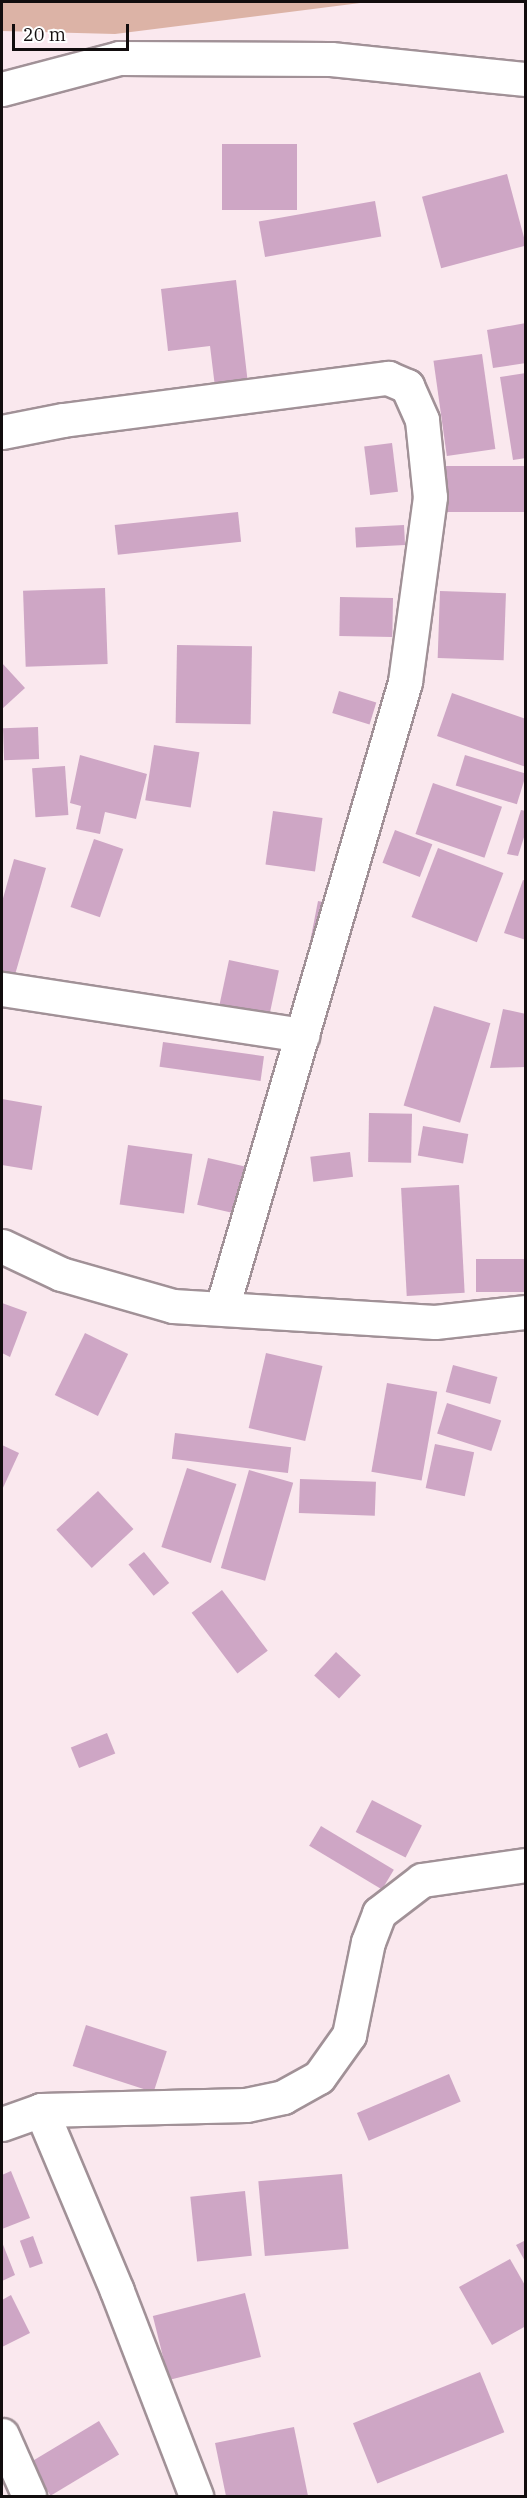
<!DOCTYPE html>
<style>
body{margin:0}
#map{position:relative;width:527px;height:2498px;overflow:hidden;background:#fae8ee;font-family:"IBM Plex Serif",serif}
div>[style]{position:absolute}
.green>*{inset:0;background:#dcb3a6}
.building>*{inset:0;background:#cea6c5;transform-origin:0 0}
.roads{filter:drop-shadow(2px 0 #a19197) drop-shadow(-2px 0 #a19197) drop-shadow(0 2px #a19197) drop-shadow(0 -2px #a19197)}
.minor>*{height:33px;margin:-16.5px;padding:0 16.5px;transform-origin:16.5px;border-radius:16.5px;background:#fff}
span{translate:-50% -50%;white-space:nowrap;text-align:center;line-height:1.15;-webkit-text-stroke:5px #fff;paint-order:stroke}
.frame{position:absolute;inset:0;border:3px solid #120d0e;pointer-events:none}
.scale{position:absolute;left:12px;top:24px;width:117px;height:27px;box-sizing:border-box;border:3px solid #120d0e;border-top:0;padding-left:8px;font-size:18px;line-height:21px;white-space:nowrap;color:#120d0e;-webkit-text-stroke:4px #fff;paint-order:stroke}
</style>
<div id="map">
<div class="green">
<i style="clip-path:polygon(2px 2px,368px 2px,115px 34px,2px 31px)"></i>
</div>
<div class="building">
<i style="left:222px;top:144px;width:75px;height:66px"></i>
<i style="left:507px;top:174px;width:74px;height:88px;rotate:75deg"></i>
<i style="left:375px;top:201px;width:36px;height:118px;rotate:80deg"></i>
<i style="clip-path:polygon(236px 280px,248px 384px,215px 387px,210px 346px,168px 351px,161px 289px)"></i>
<i style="clip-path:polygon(526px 323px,526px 363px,493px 368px,487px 330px)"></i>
<i style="left:482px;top:354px;width:96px;height:49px;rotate:82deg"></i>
<i style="clip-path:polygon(526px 373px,526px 458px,513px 460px,500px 377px)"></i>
<i style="left:392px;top:443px;width:49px;height:28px;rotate:83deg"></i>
<i style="left:526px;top:466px;width:46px;height:88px;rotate:90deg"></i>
<i style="left:238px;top:512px;width:30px;height:124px;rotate:84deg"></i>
<i style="left:404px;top:525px;width:20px;height:49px;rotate:87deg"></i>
<i style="left:105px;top:588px;width:76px;height:82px;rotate:88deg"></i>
<i style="left:440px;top:591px;width:66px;height:67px;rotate:2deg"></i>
<i style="left:340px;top:597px;width:53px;height:39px;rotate:1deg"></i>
<i style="left:177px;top:645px;width:75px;height:78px;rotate:1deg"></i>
<i style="clip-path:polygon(2px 663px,25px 688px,2px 709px)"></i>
<i style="left:339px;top:691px;width:39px;height:23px;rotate:17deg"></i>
<i style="clip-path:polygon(452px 693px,526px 719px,526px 767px,437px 736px)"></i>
<i style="left:38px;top:727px;width:32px;height:35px;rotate:88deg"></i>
<i style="left:154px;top:745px;width:46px;height:56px;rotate:9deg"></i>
<i style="clip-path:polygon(80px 755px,147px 774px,136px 819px,105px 812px,100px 834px,76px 829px,81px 806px,70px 803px)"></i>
<i style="left:465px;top:755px;width:64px;height:32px;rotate:17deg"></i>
<i style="left:65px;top:766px;width:49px;height:33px;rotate:86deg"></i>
<i style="left:433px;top:783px;width:73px;height:54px;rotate:19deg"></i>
<i style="clip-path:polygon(521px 810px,526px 811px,526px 831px,518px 856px,507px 854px)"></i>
<i style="left:273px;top:811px;width:50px;height:54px;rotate:8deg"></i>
<i style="left:395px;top:830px;width:40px;height:35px;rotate:21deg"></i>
<i style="left:94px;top:839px;width:31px;height:72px;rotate:19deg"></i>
<i style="left:438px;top:848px;width:70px;height:74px;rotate:21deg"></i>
<i style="clip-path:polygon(14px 859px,46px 868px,14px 978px,2px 974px,2px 902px)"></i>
<i style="clip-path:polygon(523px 880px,526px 881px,526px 940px,504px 933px)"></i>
<i style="left:318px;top:901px;width:16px;height:41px;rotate:11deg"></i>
<i style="left:229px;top:960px;width:51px;height:49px;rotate:12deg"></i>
<i style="left:434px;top:1006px;width:59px;height:104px;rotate:17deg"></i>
<i style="clip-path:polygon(503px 1009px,526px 1014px,526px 1067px,490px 1068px)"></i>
<i style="left:163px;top:1042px;width:102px;height:25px;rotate:8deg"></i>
<i style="clip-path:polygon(2px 1099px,42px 1106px,32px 1170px,2px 1165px)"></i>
<i style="left:369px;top:1113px;width:43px;height:49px;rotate:1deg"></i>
<i style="left:423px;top:1126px;width:46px;height:30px;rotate:10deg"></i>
<i style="left:128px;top:1145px;width:65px;height:60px;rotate:8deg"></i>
<i style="left:350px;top:1152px;width:25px;height:40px;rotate:83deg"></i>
<i style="left:208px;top:1158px;width:39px;height:48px;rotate:13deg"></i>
<i style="left:459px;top:1185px;width:108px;height:58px;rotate:87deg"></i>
<i style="left:526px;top:1259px;width:33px;height:50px;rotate:90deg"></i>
<i style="clip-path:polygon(2px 1303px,27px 1312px,10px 1357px,2px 1353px)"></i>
<i style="left:85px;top:1333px;width:48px;height:69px;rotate:26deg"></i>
<i style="left:266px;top:1353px;width:58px;height:77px;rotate:13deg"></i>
<i style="left:453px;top:1365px;width:46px;height:28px;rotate:15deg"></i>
<i style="left:387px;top:1383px;width:51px;height:90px;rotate:10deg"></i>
<i style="left:447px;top:1403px;width:57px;height:32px;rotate:18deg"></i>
<i style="left:175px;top:1433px;width:117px;height:26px;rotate:7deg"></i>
<i style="left:435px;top:1444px;width:40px;height:45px;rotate:12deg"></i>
<i style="clip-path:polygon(2px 1445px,19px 1453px,2px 1490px)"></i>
<i style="left:187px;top:1468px;width:52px;height:83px;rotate:18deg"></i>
<i style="left:249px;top:1470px;width:46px;height:102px;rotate:16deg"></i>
<i style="left:300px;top:1479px;width:76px;height:34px;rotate:2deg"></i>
<i style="left:98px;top:1491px;width:52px;height:57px;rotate:47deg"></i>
<i style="left:144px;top:1552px;width:40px;height:20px;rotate:51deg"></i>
<i style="left:222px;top:1590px;width:76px;height:38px;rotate:53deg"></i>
<i style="left:336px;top:1652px;width:34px;height:32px;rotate:43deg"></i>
<i style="left:107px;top:1733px;width:22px;height:39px;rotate:68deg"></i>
<i style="left:372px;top:1800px;width:56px;height:36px;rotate:27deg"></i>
<i style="left:321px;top:1826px;width:85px;height:23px;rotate:31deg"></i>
<i style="left:86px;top:2025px;width:85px;height:43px;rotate:18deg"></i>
<i style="left:449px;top:2074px;width:30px;height:100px;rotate:67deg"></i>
<i style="clip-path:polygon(11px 2171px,30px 2218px,2px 2229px,2px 2175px)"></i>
<i style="left:342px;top:2174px;width:75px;height:84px;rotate:85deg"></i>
<i style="left:245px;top:2191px;width:65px;height:55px;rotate:84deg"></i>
<i style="left:33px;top:2236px;width:29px;height:14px;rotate:70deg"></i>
<i style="clip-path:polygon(526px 2240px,526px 2263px,516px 2245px)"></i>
<i style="clip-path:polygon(2px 2242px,15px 2275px,2px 2281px)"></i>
<i style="clip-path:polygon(510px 2259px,526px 2287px,526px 2326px,492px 2345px,459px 2287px)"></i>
<i style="left:245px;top:2293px;width:66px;height:95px;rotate:76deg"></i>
<i style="clip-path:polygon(11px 2295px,30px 2333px,2px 2347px,2px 2300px)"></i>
<i style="left:480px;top:2372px;width:65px;height:137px;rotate:68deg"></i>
<i style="left:99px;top:2421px;width:39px;height:80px;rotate:59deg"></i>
<i style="clip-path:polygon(294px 2427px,308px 2496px,226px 2496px,215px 2443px)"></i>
</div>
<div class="roads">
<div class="minor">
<i style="left:2px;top:89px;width:121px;rotate:-14.8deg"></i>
<i style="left:119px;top:58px;width:212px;rotate:0.3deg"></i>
<i style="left:331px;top:59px;width:196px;rotate:5.9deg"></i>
<i style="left:2px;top:432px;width:62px;rotate:-11.1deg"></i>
<i style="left:63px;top:420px;width:328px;rotate:-7.4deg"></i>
<i style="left:388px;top:378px;width:21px;rotate:23deg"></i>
<i style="left:407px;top:386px;width:37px;rotate:66deg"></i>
<i style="left:422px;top:420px;width:77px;rotate:84.1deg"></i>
<i style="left:430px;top:497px;width:187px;rotate:97.7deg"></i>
<i style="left:405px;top:682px;width:652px;rotate:106.3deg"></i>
<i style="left:2px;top:989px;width:304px;rotate:8.7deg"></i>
<i style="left:2px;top:1246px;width:65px;rotate:25.4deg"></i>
<i style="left:61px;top:1274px;width:116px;rotate:15.9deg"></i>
<i style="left:173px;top:1306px;width:262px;rotate:3.5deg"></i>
<i style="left:435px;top:1322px;width:92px;rotate:-6.3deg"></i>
<i style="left:41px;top:2110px;width:196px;rotate:67.2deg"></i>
<i style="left:117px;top:2291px;width:220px;rotate:68.9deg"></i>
<i style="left:2px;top:2124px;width:41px;rotate:-19.7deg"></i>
<i style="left:41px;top:2110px;width:205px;rotate:-1.4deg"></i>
<i style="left:246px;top:2105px;width:38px;rotate:-12deg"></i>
<i style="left:283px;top:2097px;width:41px;rotate:-29.1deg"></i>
<i style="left:319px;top:2077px;width:52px;rotate:-54.5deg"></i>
<i style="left:349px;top:2035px;width:95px;rotate:-78.5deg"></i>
<i style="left:368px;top:1942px;width:31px;rotate:-69deg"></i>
<i style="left:379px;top:1913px;width:54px;rotate:-37.5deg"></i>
<i style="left:422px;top:1880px;width:105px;rotate:-8.2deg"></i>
<i style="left:2px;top:2435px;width:67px;rotate:66.1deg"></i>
</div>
</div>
<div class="frame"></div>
<div class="scale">20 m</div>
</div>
